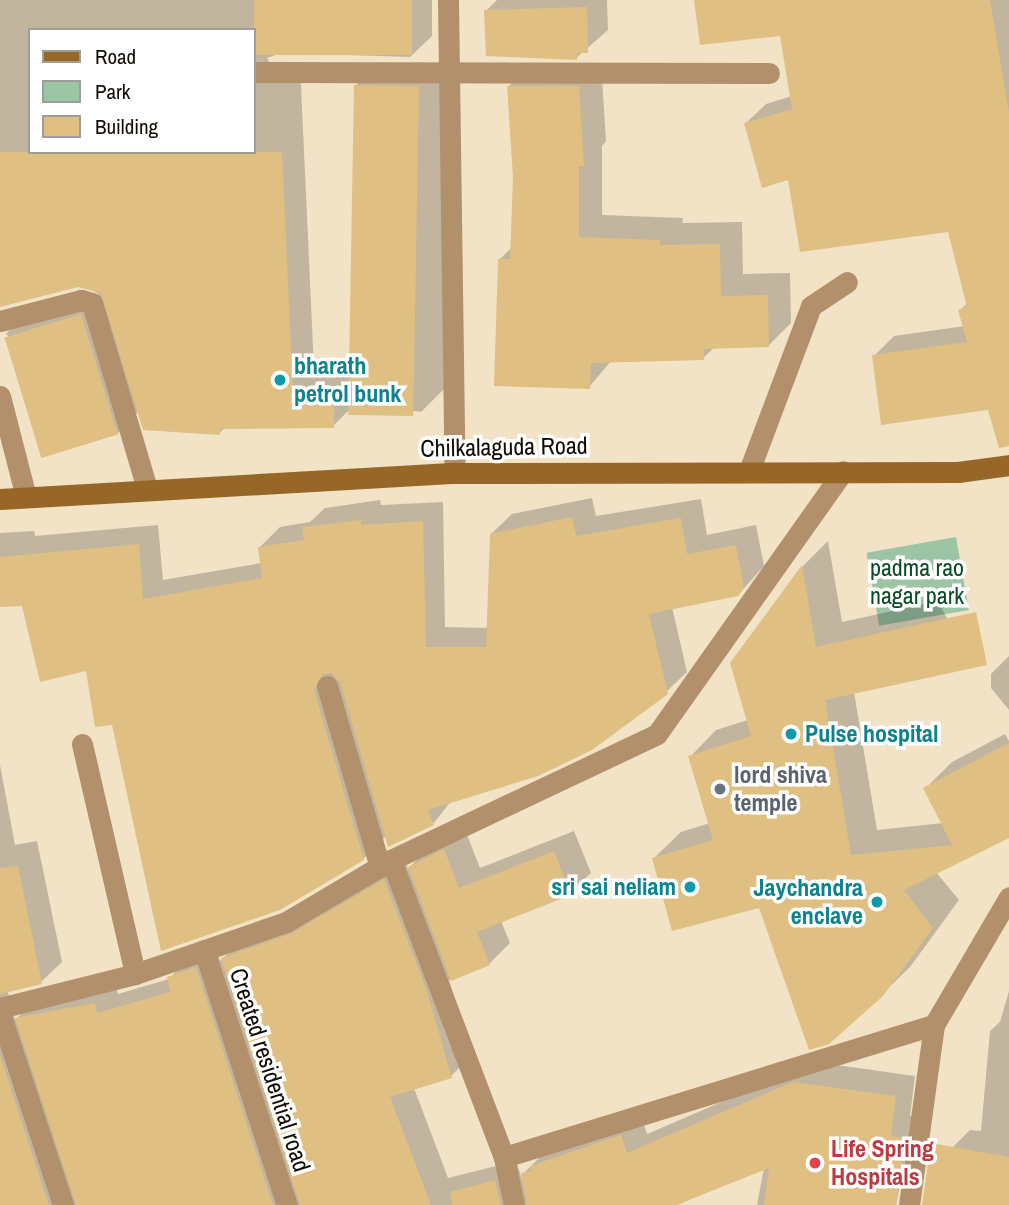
<!DOCTYPE html>
<style>
body{margin:0}
#map{position:relative;width:1009px;height:1205px;overflow:hidden;background:#f2e3c7;font-family:"Archivo Narrow",sans-serif}
div>[style]{position:absolute}
.green>*{inset:0;background:#9cc5a5;transform-origin:0 0}
.shadow>*{inset:0;background:#0003}
.building>*{inset:0;background:#dfbf82;transform-origin:0 0}
.lane>*{height:21px;margin:-10.5px;padding:0 10.5px;transform-origin:10.5px;border-radius:10.5px;background:#b2906b}
.street>*{height:21px;margin:-10.5px;padding:0 10.5px;transform-origin:10.5px;border-radius:10.5px;background:#b2906b}
.secondary>*{height:21px;margin:-10.5px;padding:0 10.5px;transform-origin:10.5px;border-radius:10.5px;background:#976728}
.dots>*{width:19px;height:19px;translate:-50% -50%;box-sizing:border-box;border:4px solid #fff;border-radius:50%}
span{translate:-50% -50%;white-space:nowrap;text-align:center;line-height:1.15;-webkit-text-stroke:7px #fff;paint-order:stroke}
.culture-label{font-size:24px;color:#0d838f;font-weight:700}
.left{translate:0 -50%;text-align:left}
.right{translate:-100% -50%;text-align:right}
.street-label{font-size:24px;color:#100b03}
.park-label{font-size:24px;color:#074c24}
.worship-label{font-size:24px;color:#5b616d;font-weight:700}
.health-label{font-size:24px;color:#be3a42;font-weight:700}
.legend{position:absolute;left:28px;top:28px;width:228px;height:126px;box-sizing:border-box;background:#fff;border:2px solid #9f9d9a;margin:0;padding:9px 12px;list-style:none;font-size:21px;color:#100b03}
.legend li{display:flex;align-items:center;gap:14px;height:35px}
.legend b{width:35px;border:2px solid #9f9d9a}
</style>
<div id="map">
<div class="green">
<i style="left:956px;top:537px;width:74px;height:91px;rotate:80deg"></i>
</div>
<div class="shadow">
<i style="clip-path:polygon(evenodd,0 0,432px 0,432px 36px,410px 57px,281px 53px,267px 58px,270px 63px,300px 64px,314px 369px,357px 368px,355px 86px,379px 63px,441px 63px,444px 389px,421px 412px,357px 402px,333px 426px,225px 428px,219px 433px,139px 411px,117px 434px,6px 334px,26px 313px,100px 295px,85px 285px,0 306px,0 0,30px 30px,254px 30px,254px 152px,30px 152px,30px 30px)"></i>
<i style="clip-path:polygon(497px 0,607px 0,608px 30px,576px 58px,486px 11px)"></i>
<i style="clip-path:polygon(696px 0,1009px 0,1009px 413px,874px 356px,894px 336px,965px 326px,960px 310px,968px 303px,950px 230px,790px 178px,746px 123px,766px 104px,792px 96px,782px 34px)"></i>
<i style="clip-path:polygon(532px 63px,601px 63px,606px 141px,602px 146px,602px 215px,683px 218px,682px 223px,742px 222px,743px 274px,790px 273px,791px 323px,768px 346px,715px 347px,703px 358px,612px 360px,589px 387px,500px 259px,512px 247px,514px 177px,509px 86px)"></i>
<i style="clip-path:polygon(592px 498px,596px 516px,701px 499px,707px 535px,756px 525px,764px 566px,738px 595px,672px 607px,687px 672px,666px 692px,452px 800px,433px 824px,386px 836px,363px 859px,113px 723px,87px 668px,23px 604px,0 605px,0 533px,34px 531px,35px 536px,158px 525px,163px 580px,262px 563px,260px 547px,280px 527px,310px 522px,325px 508px,380px 500px,381px 505px,443px 502px,445px 627px,489px 628px,491px 534px,512px 514px)"></i>
<i style="clip-path:polygon(828px 541px,842px 622px,938px 601px,962px 648px,854px 692px,877px 830px,943px 823px,926px 788px,952px 762px,1005px 734px,1009px 741px,1009px 836px,936px 872px,959px 900px,910px 967px,882px 994px,760px 906px,654px 858px,681px 832px,710px 823px,690px 757px,716px 730px,748px 720px,732px 664px,803px 566px)"></i>
<i style="clip-path:polygon(1009px 656px,1009px 710px,991px 688px,991px 674px)"></i>
<i style="clip-path:polygon(0 765px,15px 845px,37px 841px,62px 962px,41px 982px,8px 992px,15px 1020px,38px 998px,115px 984px,118px 994px,169px 979px,189px 957px,216px 948px,220px 961px,243px 939px,405px 860px,408px 869px,430px 846px,465px 830px,480px 868px,574px 831px,591px 873px,570px 893px,501px 921px,510px 943px,489px 964px,449px 980px,471px 1056px,451px 1076px,414px 1088px,448px 1178px,516px 1161px,524px 1185px,523px 1174px,543px 1154px,641px 1116px,647px 1134px,815px 1062px,915px 1076px,910px 1116px,914px 1116px,896px 1205px,757px 1205px,764px 1168px,677px 1205px,0 1205px)"></i>
<i style="clip-path:polygon(1009px 991px,1009px 1205px,946px 1205px,953px 1147px,970px 1130px,981px 1131px,990px 1031px,1000px 1022px)"></i>
</div>
<div class="building">
<i style="left:254px;top:0;width:158px;height:55px"></i>
<i style="clip-path:polygon(694px 0,990px 0,1009px 112px,1009px 446px,999px 448px,988px 410px,881px 425px,872px 355px,967px 342px,958px 310px,967px 307px,948px 232px,800px 252px,788px 180px,762px 188px,744px 123px,792px 109px,780px 36px,700px 45px)"></i>
<i style="clip-path:polygon(587px 7px,588px 53px,577px 53px,577px 60px,486px 56px,484px 10px)"></i>
<i style="left:354px;top:85px;width:65px;height:330px;rotate:1deg"></i>
<i style="clip-path:polygon(507px 86px,579px 86px,584px 166px,579px 166px,579px 237px,660px 240px,660px 245px,720px 244px,721px 296px,768px 295px,769px 347px,704px 349px,704px 360px,591px 363px,590px 389px,494px 386px,498px 259px,510px 259px,513px 177px)"></i>
<i style="clip-path:polygon(0 152px,282px 152px,293px 390px,334px 389px,334px 428px,220px 429px,220px 435px,143px 430px,101px 293px,78px 287px,0 307px)"></i>
<i style="left:81px;top:314px;width:126px;height:80px;rotate:73deg"></i>
<i style="clip-path:polygon(572px 517px,576px 536px,681px 518px,687px 554px,736px 545px,744px 588px,738px 596px,649px 614px,668px 694px,592px 750px,538px 776px,428px 810px,434px 825px,388px 847px,340px 682px,331px 673px,323px 674px,314px 690px,364px 860px,280px 910px,161px 951px,112px 725px,95px 727px,86px 671px,40px 682px,22px 606px,0 607px,0 557px,139px 544px,143px 599px,262px 578px,258px 547px,304px 540px,302px 527px,361px 520px,361px 525px,423px 521px,426px 647px,486px 647px,490px 534px)"></i>
<i style="clip-path:polygon(802px 565px,816px 647px,976px 612px,987px 665px,825px 700px,851px 855px,952px 845px,923px 788px,1009px 743px,1009px 838px,904px 890px,933px 928px,883px 996px,829px 1044px,809px 1050px,759px 908px,672px 931px,652px 858px,713px 840px,688px 756px,751px 736px,730px 663px)"></i>
<i style="clip-path:polygon(444px 849px,459px 888px,554px 851px,571px 895px,477px 932px,490px 965px,451px 981px,408px 867px)"></i>
<i style="clip-path:polygon(18px 866px,42px 984px,0 994px,0 868px)"></i>
<i style="clip-path:polygon(384px 879px,427px 991px,452px 1078px,390px 1097px,431px 1205px,300px 1205px,221px 958px,292px 933px)"></i>
<i style="clip-path:polygon(196px 967px,273px 1205px,76px 1205px,15px 1018px,95px 1003px,97px 1013px,170px 992px,167px 977px)"></i>
<i style="clip-path:polygon(0 1055px,49px 1205px,0 1205px)"></i>
<i style="clip-path:polygon(793px 1082px,896px 1096px,891px 1136px,905px 1138px,896px 1205px,764px 1205px,769px 1168px,676px 1205px,527px 1205px,521px 1173px,531px 1171px,530px 1166px,621px 1135px,627px 1153px)"></i>
<i style="clip-path:polygon(931px 1143px,1009px 1157px,1009px 1205px,922px 1205px)"></i>
<i style="clip-path:polygon(495px 1180px,501px 1205px,452px 1205px,450px 1192px)"></i>
</div>
<div class="lane">
<i style="left:0;top:321px;width:84px;rotate:-14.5deg"></i>
<i style="left:81px;top:300px;width:11px;rotate:15deg"></i>
<i style="left:92px;top:303px;width:194px;rotate:73.5deg"></i>
<i style="left:0;top:396px;width:104px;rotate:75.6deg"></i>
</div>
<div class="street">
<i style="left:448px;top:0;width:473px;rotate:89.2deg"></i>
<i style="left:254px;top:72px;width:515px;rotate:0.11deg"></i>
<i style="left:749px;top:471px;width:176px;rotate:-69.4deg"></i>
<i style="left:811px;top:306px;width:43px;rotate:-33.7deg"></i>
<i style="left:327px;top:686px;width:189px;rotate:73.7deg"></i>
<i style="left:82px;top:744px;width:236px;rotate:77deg"></i>
<i style="left:391px;top:860px;width:318px;rotate:69.2deg"></i>
<i style="left:504px;top:1157px;width:49px;rotate:78.2deg"></i>
<i style="left:204px;top:950px;width:268px;rotate:72deg"></i>
<i style="left:0;top:1008px;width:139px;rotate:-14.1deg"></i>
<i style="left:135px;top:974px;width:160px;rotate:-19deg"></i>
<i style="left:286px;top:922px;width:122px;rotate:-30.6deg"></i>
<i style="left:391px;top:860px;width:294px;rotate:-25.3deg"></i>
<i style="left:657px;top:734px;width:322px;rotate:-54.7deg"></i>
<i style="left:0;top:1013px;width:202px;rotate:71.8deg"></i>
<i style="left:504px;top:1157px;width:450px;rotate:-17.1deg"></i>
<i style="left:909px;top:1205px;width:182px;rotate:-82.1deg"></i>
<i style="left:934px;top:1025px;width:148px;rotate:-59.6deg"></i>
</div>
<div class="secondary">
<i style="left:0;top:499px;width:456px;rotate:-3.3deg"></i>
<i style="left:455px;top:473px;width:503px;rotate:-0.11deg"></i>
<i style="left:958px;top:472px;width:51px;rotate:-7.8deg"></i>
</div>
<div class="dots">
<i style="left:280px;top:380px;background:#0f9aa8"></i>
<i style="left:791px;top:734px;background:#0f9aa8"></i>
<i style="left:720px;top:789px;background:#6b7280"></i>
<i style="left:690px;top:887px;background:#0f9aa8"></i>
<i style="left:877px;top:902px;background:#0f9aa8"></i>
<i style="left:815px;top:1163px;background:#e0444e"></i>
</div>
<div class="culture-label">
<span class="left" style="left:294px;top:380px">bharath<br>petrol bunk</span>
<span class="left" style="left:805px;top:734px">Pulse hospital</span>
<span class="right" style="left:676px;top:887px">sri sai neliam</span>
<span class="right" style="left:863px;top:902px">Jaychandra<br>enclave</span>
</div>
<div class="street-label">
<span style="left:504px;top:447px;rotate:-1deg">Chilkalaguda Road</span>
<span style="left:270px;top:1070px;rotate:72deg">Created residential road</span>
</div>
<div class="park-label">
<span style="left:917px;top:582px">padma rao<br>nagar park</span>
</div>
<div class="worship-label">
<span class="left" style="left:734px;top:789px">lord shiva<br>temple</span>
</div>
<div class="health-label">
<span class="left" style="left:831px;top:1163px">Life Spring<br>Hospitals</span>
</div>
<ul class="legend">
<li><b style="height:9px;background:#976728"></b>Road</li>
<li><b style="height:19px;background:#9cc5a5"></b>Park</li>
<li><b style="height:19px;background:#dfbf82"></b>Building</li>
</ul>
</div>
